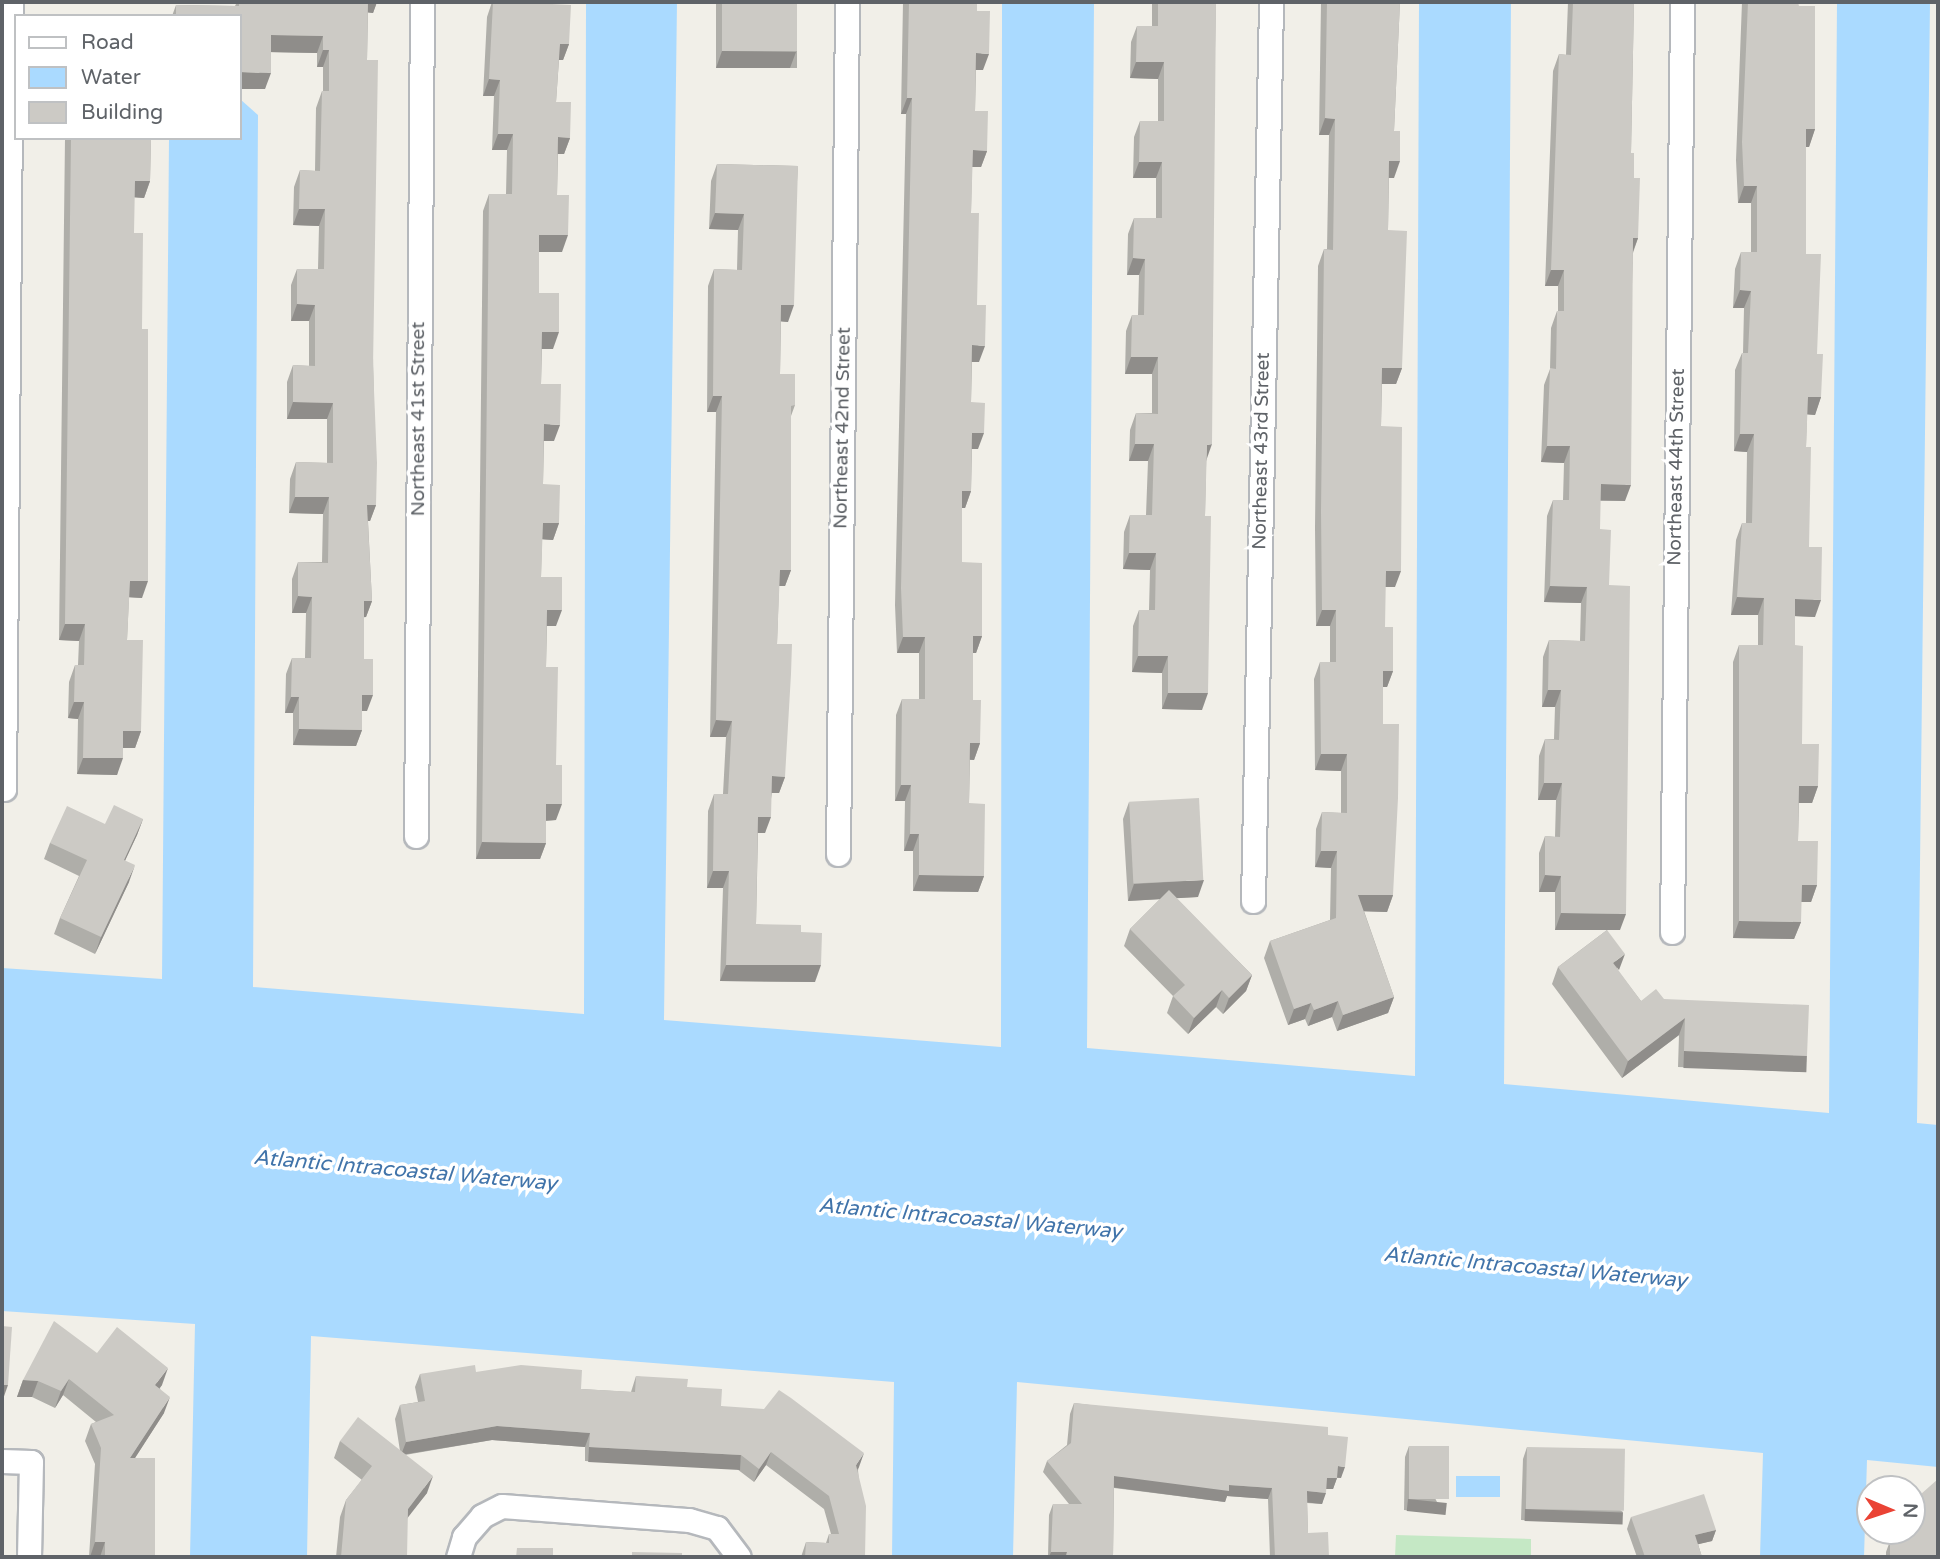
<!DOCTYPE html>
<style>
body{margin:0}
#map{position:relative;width:1940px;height:1559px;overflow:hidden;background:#f1efe8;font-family:"Varela Round",sans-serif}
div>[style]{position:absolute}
.green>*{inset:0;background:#c5e8c5}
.water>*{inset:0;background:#aadaff;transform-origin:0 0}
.roads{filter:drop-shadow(2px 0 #b5b8bc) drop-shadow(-2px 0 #b5b8bc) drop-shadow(0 2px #b5b8bc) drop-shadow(0 -2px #b5b8bc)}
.minor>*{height:23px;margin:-11.5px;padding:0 11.5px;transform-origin:11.5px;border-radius:11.5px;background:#fff}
.wall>*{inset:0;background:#afaea9;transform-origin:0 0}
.shaded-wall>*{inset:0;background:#8f8d8a;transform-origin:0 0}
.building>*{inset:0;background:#cccac5;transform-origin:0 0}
span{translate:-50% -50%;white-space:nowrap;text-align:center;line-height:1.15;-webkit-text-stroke:7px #fff;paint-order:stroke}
.street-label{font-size:19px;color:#5f6368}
.water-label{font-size:21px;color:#4174aa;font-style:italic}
.frame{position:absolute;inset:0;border:4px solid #5f6368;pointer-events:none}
.legend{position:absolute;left:14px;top:14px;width:228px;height:126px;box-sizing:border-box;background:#fff;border:2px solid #bfc1c3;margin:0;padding:9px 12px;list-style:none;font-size:21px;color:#5f6368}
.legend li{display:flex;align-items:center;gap:14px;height:35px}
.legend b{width:35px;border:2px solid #bfc1c3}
.north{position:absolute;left:1856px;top:1475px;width:70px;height:70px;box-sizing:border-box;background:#fff;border:2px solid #bfc1c3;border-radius:50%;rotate:92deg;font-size:19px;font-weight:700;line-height:28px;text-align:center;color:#5f6368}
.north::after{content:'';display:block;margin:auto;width:24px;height:32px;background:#ea4335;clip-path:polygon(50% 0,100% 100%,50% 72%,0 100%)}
</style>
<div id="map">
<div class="green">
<i style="clip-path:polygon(1396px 1535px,1531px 1539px,1531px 1557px,1395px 1557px)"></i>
</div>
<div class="water">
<i style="clip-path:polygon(586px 2px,677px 2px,664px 1020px,1001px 1047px,1002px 2px,1094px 2px,1087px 1048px,1415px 1076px,1419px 2px,1511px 2px,1504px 1084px,1829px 1113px,1837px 2px,1930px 2px,1917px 1123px,1938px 1125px,1938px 1467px,1867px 1460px,1864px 1557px,1760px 1557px,1763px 1453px,1017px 1382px,1013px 1557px,892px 1557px,894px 1382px,311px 1336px,307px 1557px,190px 1557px,195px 1324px,2px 1311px,2px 968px,162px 979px,169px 138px,240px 138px,240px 99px,258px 115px,253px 987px,584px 1014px)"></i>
<i style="left:1456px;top:1476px;width:44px;height:21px"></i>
</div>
<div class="roads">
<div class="minor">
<i style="left:4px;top:789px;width:787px;rotate:-89.49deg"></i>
<i style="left:416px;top:836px;width:834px;rotate:-89.59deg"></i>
<i style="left:838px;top:854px;width:852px;rotate:-89.39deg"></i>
<i style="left:1253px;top:901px;width:899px;rotate:-88.85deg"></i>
<i style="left:1672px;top:932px;width:930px;rotate:-89.38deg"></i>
<i style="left:2px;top:1461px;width:29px;rotate:2deg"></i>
<i style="left:31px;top:1462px;width:95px;rotate:91.2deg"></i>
<i style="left:458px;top:1557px;width:21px;rotate:-73deg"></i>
<i style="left:464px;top:1537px;width:28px;rotate:-49deg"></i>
<i style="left:482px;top:1516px;width:22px;rotate:-27deg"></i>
<i style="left:502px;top:1506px;width:188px;rotate:4.3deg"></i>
<i style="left:689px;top:1520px;width:29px;rotate:16deg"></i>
<i style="left:717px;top:1528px;width:36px;rotate:53deg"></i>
</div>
</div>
<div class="wall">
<i style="clip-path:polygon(237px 2px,377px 2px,373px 13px,368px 12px,367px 60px,376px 505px,370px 521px,368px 521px,372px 601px,366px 617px,364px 617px,364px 659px,367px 711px,362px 711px,362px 730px,356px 746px,293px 745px,293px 713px,285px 713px,286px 674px,292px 658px,305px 658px,306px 613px,292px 613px,292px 579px,298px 562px,322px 562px,323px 514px,289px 513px,290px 479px,296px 462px,327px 463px,327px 419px,287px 419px,287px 382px,293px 365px,309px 366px,309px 321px,291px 321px,291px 285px,297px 269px,318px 269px,319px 226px,293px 225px,294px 187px,300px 170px,315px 171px,316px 108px,322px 91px,323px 91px,323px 67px,317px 67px,317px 53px,271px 52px,265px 89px,240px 16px,172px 16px,176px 5px,235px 6px)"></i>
<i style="clip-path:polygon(492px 2px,569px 44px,563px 60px,559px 60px,556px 102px,570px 138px,564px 154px,558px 154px,557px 195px,562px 252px,539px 252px,539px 293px,553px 349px,542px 349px,541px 384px,554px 441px,544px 441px,543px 484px,559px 523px,553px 540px,542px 539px,541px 577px,556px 626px,547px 626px,546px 667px,556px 765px,556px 820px,546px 821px,546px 843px,540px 859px,476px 859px,483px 211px,489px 194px,506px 194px,507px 150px,492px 150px,494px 96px,483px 96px,487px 17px)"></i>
<i style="left:716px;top:2px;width:81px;height:66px"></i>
<i style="clip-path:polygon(903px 2px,977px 2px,977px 11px,983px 70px,976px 70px,975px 111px,987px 151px,981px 167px,972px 167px,971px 213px,977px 305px,979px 362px,972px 362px,971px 402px,978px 449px,972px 449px,971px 491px,965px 508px,962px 508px,962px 562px,982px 636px,976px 653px,973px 653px,973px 700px,980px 743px,974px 760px,970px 760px,969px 803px,984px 876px,978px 892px,913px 891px,913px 851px,904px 851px,905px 801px,895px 801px,896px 715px,902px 699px,919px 699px,919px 653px,897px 653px,895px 605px,906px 114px,901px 114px)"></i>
<i style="clip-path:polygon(1152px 2px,1216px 2px,1205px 516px,1202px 710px,1162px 709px,1162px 673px,1132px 672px,1133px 626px,1139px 610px,1149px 610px,1150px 570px,1123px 569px,1124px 532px,1130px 515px,1146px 515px,1148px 461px,1129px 461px,1130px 430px,1136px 413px,1152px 413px,1152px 374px,1125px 374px,1126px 331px,1132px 315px,1138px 315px,1139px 275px,1127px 275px,1128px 234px,1134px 218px,1156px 218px,1156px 178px,1133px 178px,1134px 137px,1140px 121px,1158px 121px,1158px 79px,1130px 78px,1131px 42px,1137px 26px,1152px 26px)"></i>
<i style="clip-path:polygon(1321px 2px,1400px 2px,1394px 131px,1394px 178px,1389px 178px,1388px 230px,1402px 368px,1396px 384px,1382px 384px,1381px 426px,1395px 587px,1385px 587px,1385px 627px,1393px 671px,1387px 687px,1383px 687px,1383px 724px,1393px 895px,1387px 912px,1364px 911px,1394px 997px,1388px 1013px,1337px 1031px,1332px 1017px,1308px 1026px,1305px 1019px,1288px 1025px,1264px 958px,1270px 941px,1330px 920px,1331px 868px,1315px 867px,1316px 829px,1322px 812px,1341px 813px,1341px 771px,1315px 770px,1314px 679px,1320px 662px,1330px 662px,1330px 626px,1316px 626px,1315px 528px,1318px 266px,1324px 249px,1327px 249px,1329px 135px,1319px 135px)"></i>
<i style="clip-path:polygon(1568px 2px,1634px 2px,1631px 153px,1634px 178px,1638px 238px,1633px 253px,1625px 501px,1600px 501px,1600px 529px,1609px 585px,1620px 930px,1607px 930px,1618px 971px,1641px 1001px,1664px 999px,1801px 1072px,1678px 1067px,1679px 1035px,1622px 1078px,1552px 984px,1558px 967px,1607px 930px,1555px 930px,1555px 892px,1539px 892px,1539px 853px,1545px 836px,1555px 837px,1556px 800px,1538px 800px,1539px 756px,1545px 739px,1554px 739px,1555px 707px,1542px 707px,1543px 657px,1549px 640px,1580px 641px,1581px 603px,1544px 602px,1547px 516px,1553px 500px,1563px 500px,1564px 463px,1541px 462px,1544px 385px,1550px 369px,1551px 328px,1557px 311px,1558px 311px,1558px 286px,1545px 286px,1553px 71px,1559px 54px,1566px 55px)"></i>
<i style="clip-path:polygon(1742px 2px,1798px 2px,1815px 129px,1809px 147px,1806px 147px,1806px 254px,1821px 397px,1815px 415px,1807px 414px,1806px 447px,1809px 547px,1815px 617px,1795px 616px,1795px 645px,1802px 744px,1818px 786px,1812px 803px,1799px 803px,1798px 841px,1817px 885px,1811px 902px,1801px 902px,1801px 922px,1794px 939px,1733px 938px,1733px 662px,1739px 645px,1758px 645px,1758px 615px,1731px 615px,1736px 540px,1742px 523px,1746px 523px,1747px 452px,1734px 451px,1735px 370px,1742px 353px,1743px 353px,1744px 308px,1733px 308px,1735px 269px,1741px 252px,1751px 252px,1751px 203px,1738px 203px,1736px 160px)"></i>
<i style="clip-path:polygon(65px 138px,151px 138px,150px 181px,144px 198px,134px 197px,134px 233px,142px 329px,142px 598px,129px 597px,127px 640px,141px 731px,135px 748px,123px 748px,117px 775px,77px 774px,78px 719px,68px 718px,69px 682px,75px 665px,78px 665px,79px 641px,59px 640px)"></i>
<i style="clip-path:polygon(717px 164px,798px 166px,788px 322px,781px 321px,780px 374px,795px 405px,791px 416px,791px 570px,785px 586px,779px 586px,777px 644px,785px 777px,779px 793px,772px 793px,765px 833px,758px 833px,756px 924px,801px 932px,815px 982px,720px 981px,723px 888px,707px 888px,708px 811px,714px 794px,723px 794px,726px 737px,710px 737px,716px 412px,707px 412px,708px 286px,714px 269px,737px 270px,738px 230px,709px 229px,711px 181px)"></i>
<i style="clip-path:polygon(1129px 802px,1198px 897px,1176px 898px,1252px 975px,1246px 991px,1223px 1014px,1216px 1007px,1188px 1034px,1167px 1013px,1173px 996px,1124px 946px,1130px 929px,1160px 899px,1128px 901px,1123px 819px)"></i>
<i style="clip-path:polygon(143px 819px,137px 835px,125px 860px,129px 882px,95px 954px,54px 934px,60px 918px,79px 876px,44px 859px,50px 843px,105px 824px)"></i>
<i style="clip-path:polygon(97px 1353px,162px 1385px,160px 1388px,164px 1413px,135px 1458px,155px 1557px,161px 1557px,89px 1557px,95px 1464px,85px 1441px,91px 1424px,96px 1422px,63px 1395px,55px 1408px,32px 1397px,17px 1397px,23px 1380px)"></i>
<i style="clip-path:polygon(476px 1372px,581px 1389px,631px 1392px,636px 1376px,687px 1387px,721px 1406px,859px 1467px,858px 1470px,865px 1557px,801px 1557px,806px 1542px,826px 1543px,829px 1534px,831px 1534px,824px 1509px,766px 1465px,754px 1482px,737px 1469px,585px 1461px,585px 1447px,492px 1440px,405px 1455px,427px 1493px,407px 1517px,407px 1557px,336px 1557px,340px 1517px,346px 1500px,362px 1480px,334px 1458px,340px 1441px,400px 1451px,395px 1419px,400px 1405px,418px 1402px,415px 1387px,420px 1374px)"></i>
<i style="clip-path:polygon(1074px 1403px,1328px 1435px,1341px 1478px,1337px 1478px,1333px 1489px,1326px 1489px,1322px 1504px,1307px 1503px,1308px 1533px,1329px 1557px,1270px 1557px,1268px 1499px,1227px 1496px,1225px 1502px,1114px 1488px,1113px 1557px,1048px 1557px,1049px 1515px,1053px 1504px,1069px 1504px,1043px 1472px,1047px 1461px,1067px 1445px,1070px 1414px)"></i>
<i style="clip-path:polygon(1409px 1446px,1443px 1514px,1404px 1510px,1405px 1457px)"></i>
<i style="clip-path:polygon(1527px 1447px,1623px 1512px,1619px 1523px,1521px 1520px,1523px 1459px)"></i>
<i style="clip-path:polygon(1631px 1517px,1716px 1530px,1712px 1541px,1698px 1544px,1702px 1557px,1637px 1557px,1627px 1529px)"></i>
<i style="clip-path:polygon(1895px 1531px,1912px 1531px,1938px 1557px,1886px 1557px,1886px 1552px,1890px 1541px,1894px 1541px)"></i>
</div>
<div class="shaded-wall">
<i style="clip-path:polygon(366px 2px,377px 2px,373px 13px,362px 12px)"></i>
<i style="clip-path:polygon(271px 35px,323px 36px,317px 53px,265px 52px)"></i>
<i style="clip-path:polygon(560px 44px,569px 44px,563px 60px,554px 60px)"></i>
<i style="clip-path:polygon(323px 50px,329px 50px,323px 67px,317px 67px)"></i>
<i style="clip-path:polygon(722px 51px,796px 52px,790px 68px,716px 68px)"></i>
<i style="clip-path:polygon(976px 53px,989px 54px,983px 70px,970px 70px)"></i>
<i style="clip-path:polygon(1136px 62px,1164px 62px,1158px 79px,1130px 78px)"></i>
<i style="clip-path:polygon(240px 72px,271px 73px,265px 89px,240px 89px)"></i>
<i style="clip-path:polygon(489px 79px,500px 80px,494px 96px,483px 96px)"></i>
<i style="clip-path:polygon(907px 98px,912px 98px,906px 114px,901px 114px)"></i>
<i style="clip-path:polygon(1325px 118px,1335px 119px,1329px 135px,1319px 135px)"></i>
<i style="clip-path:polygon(1806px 129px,1815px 129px,1809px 147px,1799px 147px)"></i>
<i style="clip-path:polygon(498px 134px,513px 134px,507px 150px,492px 150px)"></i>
<i style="clip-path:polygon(558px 137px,570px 138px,564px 154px,552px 154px)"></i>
<i style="clip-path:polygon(973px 150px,987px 151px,981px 167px,967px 167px)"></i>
<i style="clip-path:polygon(1389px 161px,1400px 161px,1394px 178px,1383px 178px)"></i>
<i style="clip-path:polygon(1139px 162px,1162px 162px,1156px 178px,1133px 178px)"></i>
<i style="clip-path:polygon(135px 181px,150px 181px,144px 198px,129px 197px)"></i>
<i style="clip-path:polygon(1744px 186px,1757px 186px,1751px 203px,1738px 203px)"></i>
<i style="clip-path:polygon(299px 209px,325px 209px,319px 226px,293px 225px)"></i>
<i style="clip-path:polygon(715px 213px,744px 214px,738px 230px,709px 229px)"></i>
<i style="clip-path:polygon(539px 235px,568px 235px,562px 252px,533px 252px)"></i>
<i style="clip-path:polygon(1633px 238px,1638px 238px,1632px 254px)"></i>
<i style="clip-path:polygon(1133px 258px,1145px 259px,1139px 275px,1127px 275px)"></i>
<i style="clip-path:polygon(1551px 270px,1564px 270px,1558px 286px,1545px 286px)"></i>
<i style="clip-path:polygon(1740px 290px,1751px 291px,1744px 308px,1733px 308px)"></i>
<i style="clip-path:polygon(297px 304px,315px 305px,309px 321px,291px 321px)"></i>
<i style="clip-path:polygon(781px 305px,794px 305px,788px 322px,775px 321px)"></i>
<i style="clip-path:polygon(542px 332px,559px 332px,553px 349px,536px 349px)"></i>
<i style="clip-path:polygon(972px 345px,985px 346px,979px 362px,966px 362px)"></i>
<i style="clip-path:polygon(1131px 357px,1158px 357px,1152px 374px,1125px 374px)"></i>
<i style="clip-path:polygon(1382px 368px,1402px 368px,1396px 384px,1376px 384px)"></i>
<i style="clip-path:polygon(713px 396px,722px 396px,716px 412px,707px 412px)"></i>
<i style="clip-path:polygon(1808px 397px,1821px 397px,1815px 415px,1801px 414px)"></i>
<i style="clip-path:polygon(293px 402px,333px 403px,327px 419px,287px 419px)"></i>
<i style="clip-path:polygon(544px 424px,560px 425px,554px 441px,538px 441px)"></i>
<i style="clip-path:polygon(972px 433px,984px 433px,978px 449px,966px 449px)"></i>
<i style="clip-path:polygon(1740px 434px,1754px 434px,1747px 452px,1734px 451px)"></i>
<i style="clip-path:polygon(1135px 444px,1154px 444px,1148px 461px,1129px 461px)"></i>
<i style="clip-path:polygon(1212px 444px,1206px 461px,1207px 445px)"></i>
<i style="clip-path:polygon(1547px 446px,1570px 446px,1564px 463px,1541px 462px)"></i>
<i style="clip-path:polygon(1601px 484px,1631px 485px,1625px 501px,1595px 500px)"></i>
<i style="clip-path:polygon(962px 491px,971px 491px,965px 508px,956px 508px)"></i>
<i style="clip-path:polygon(295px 497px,329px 497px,323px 514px,289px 513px)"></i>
<i style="clip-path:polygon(367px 505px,376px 505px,370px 521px,361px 521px)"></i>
<i style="clip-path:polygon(543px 523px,559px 523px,553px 540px,537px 539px)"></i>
<i style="clip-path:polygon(1129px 553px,1156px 553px,1150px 570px,1123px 569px)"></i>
<i style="clip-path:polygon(780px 570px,791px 570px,785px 586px,774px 586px)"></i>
<i style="clip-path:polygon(1386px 571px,1401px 571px,1395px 587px,1380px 587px)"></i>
<i style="clip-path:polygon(130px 581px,148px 581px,142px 598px,124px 597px)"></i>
<i style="clip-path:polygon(1550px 586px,1587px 587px,1581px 603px,1544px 602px)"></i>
<i style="clip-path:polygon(298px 596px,312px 597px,306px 613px,292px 613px)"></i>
<i style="clip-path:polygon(1737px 597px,1764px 598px,1758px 615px,1731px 615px)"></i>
<i style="clip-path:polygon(1795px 599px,1821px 600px,1815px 617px,1789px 616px)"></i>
<i style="clip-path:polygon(364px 601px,372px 601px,366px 617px,358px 618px)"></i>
<i style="clip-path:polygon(547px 610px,562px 610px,556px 626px,541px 626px)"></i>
<i style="clip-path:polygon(1322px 610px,1336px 610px,1330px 626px,1316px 626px)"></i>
<i style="clip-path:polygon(65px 624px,85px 624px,79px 641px,59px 640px)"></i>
<i style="clip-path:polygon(973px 636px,982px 636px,976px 653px,967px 653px)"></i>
<i style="clip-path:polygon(903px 637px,925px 637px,919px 653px,897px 653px)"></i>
<i style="clip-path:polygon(1138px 656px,1168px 656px,1162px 673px,1132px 672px)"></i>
<i style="clip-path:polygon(1383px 671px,1393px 671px,1387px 687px,1377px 687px)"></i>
<i style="clip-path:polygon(1548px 690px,1561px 690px,1555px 707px,1542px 707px)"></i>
<i style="clip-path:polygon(1168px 693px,1208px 693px,1202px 710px,1162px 709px)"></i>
<i style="clip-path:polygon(362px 695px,373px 695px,367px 711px,356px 711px)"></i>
<i style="clip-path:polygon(291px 697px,299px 697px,293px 713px,285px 713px)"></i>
<i style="clip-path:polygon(74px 702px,84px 702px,78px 719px,68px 718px)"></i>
<i style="clip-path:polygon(716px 720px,732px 721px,726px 737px,710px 737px)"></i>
<i style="clip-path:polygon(299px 729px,362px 730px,356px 746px,293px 745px)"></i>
<i style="clip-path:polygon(123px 731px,141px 731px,135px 748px,117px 748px)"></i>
<i style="clip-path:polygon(970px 743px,980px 743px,974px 760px,964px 759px)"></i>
<i style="clip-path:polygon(1321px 754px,1347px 754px,1341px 771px,1315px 770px)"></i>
<i style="clip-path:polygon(83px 758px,123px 758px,117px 775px,77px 774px)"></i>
<i style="clip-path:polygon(772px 776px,785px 777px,779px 793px,766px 793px)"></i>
<i style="clip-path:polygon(1544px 783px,1562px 783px,1556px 800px,1538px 800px)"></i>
<i style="clip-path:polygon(901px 785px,911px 785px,905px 801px,895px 801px)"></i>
<i style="clip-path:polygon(1799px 786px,1818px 786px,1812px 803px,1793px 803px)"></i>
<i style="clip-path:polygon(546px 804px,562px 804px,556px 820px,540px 821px)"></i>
<i style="clip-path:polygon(758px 817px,771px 817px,765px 833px,752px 833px)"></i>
<i style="clip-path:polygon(143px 819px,137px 835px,118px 876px,124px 860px)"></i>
<i style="clip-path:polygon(910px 834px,919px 834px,913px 851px,904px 851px)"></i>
<i style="clip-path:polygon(482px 842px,546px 843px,540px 859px,476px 859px)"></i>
<i style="clip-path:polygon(1321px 851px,1337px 851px,1331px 868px,1315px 867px)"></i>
<i style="clip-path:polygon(135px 865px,129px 882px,95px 954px,101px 937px)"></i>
<i style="clip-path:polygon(713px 871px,729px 871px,723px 888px,707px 888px)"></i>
<i style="clip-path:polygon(919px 875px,984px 876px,978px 892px,913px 891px)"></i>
<i style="clip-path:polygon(1545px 875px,1561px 876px,1555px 892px,1539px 892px)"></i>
<i style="clip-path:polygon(1204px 880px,1198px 897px,1128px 901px,1134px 884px)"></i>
<i style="clip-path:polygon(1802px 885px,1817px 885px,1811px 902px,1795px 902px)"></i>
<i style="clip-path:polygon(1358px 895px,1393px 895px,1387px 912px,1352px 911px)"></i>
<i style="clip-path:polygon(1561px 913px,1626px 914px,1620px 930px,1555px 930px)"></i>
<i style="clip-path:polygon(1739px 921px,1801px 922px,1794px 939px,1733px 938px)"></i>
<i style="clip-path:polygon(1625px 954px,1619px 970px,1613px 963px)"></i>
<i style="clip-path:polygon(726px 965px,821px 965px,815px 982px,720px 981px)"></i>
<i style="clip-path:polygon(1252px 975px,1246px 991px,1223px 1014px,1229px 998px)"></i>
<i style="clip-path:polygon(1222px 990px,1216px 1007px,1188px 1034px,1194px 1018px)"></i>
<i style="clip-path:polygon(1394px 997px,1388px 1013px,1337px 1031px,1343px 1015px)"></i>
<i style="clip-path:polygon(1338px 1001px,1332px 1017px,1308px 1026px,1314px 1010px)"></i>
<i style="clip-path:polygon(1311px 1003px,1305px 1019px,1288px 1025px,1294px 1009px)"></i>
<i style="clip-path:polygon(1685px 1018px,1679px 1035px,1622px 1078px,1628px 1061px)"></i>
<i style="left:1684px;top:1051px;width:123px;height:17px;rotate:2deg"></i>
<i style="clip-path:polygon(168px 1368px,162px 1385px,149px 1401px,155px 1385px)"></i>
<i style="clip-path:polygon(69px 1379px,63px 1395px,55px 1408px,61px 1391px)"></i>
<i style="clip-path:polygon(23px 1380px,38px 1381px,32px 1397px,17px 1397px)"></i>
<i style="clip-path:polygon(2px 1385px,8px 1385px,2px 1402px)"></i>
<i style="clip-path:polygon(170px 1397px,164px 1413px,124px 1475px,130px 1458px)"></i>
<i style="clip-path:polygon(497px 1426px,590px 1433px,585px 1447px,492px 1440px,401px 1455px,406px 1442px)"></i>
<i style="left:589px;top:1447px;width:152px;height:15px;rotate:3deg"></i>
<i style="clip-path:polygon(771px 1452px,766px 1465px,754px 1482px,759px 1469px)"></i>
<i style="clip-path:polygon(864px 1453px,859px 1467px,851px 1478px,856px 1465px)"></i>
<i style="clip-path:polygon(1338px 1466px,1345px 1467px,1341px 1478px,1333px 1477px)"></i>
<i style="clip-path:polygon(433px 1476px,427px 1493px,402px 1525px,408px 1509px)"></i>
<i style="clip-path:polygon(1114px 1476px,1229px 1485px,1272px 1488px,1268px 1499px,1227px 1496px,1225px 1502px,1110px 1487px)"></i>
<i style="clip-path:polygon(1327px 1478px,1337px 1478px,1333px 1489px,1323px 1489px)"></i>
<i style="clip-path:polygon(1307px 1491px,1326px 1493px,1322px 1504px,1303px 1502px)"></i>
<i style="left:1408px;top:1499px;width:39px;height:12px;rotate:6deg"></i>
<i style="left:1525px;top:1509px;width:98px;height:12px;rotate:2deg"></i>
<i style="clip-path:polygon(1716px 1530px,1712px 1541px,1691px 1546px,1695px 1535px)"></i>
<i style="clip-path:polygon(95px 1542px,105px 1542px,100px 1557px,90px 1557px)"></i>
<i style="clip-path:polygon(1051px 1552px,1067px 1552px,1065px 1557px,1049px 1557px)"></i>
</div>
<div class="building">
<i style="clip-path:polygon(239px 2px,368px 2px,367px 60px,378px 60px,373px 366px,377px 463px,376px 505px,367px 505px,372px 601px,364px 601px,364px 659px,373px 659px,373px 695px,362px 695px,362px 730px,299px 729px,299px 697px,291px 697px,292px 658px,311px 658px,312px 597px,298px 596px,298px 562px,328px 563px,329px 497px,295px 497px,296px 462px,333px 463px,333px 403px,293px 402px,293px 365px,315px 366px,315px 305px,297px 304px,297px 269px,324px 269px,325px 209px,299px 209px,300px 170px,320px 171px,322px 91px,329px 91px,329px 50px,323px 50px,323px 36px,271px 35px,271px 73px,240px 72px,240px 16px,176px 16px,176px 5px,239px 6px)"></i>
<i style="clip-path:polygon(493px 2px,514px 2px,571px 5px,569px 44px,560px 44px,556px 102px,571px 102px,570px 138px,558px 137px,557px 195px,569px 195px,568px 235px,539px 235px,539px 293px,559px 293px,559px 332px,542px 332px,541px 384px,561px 384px,560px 425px,544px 424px,543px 484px,560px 485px,559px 523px,543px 523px,541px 577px,562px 577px,562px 610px,547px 610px,546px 667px,558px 667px,556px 765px,562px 765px,562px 804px,546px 804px,546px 843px,482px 842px,489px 194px,512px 194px,513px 134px,498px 134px,500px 80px,489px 79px)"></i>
<i style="left:722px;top:2px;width:75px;height:49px"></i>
<i style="clip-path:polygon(909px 2px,977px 2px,977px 11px,990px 11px,989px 54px,976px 53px,975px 111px,988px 111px,987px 151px,973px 150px,971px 213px,979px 213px,977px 305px,986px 305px,985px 346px,972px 345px,971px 402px,985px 403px,984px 433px,972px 433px,971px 491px,962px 491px,962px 562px,982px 563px,982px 636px,973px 636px,973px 700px,981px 700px,980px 743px,970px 743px,969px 803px,985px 804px,984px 876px,919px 875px,919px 834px,910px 834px,911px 785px,901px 785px,902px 699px,925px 699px,925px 637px,903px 637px,901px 588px,912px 98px,907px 98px)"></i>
<i style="clip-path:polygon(1158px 2px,1216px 2px,1212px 444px,1207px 445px,1205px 516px,1211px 516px,1208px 693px,1168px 693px,1168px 656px,1138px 656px,1139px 610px,1155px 610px,1156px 553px,1129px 553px,1130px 515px,1152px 515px,1154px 444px,1135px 444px,1136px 413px,1158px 414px,1158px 357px,1131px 357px,1132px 315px,1144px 315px,1145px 259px,1133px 258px,1134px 218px,1162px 218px,1162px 162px,1139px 162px,1140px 121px,1164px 121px,1164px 62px,1136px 62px,1137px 26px,1158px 26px)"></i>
<i style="clip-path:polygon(1327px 2px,1400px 2px,1394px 131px,1400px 131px,1400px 161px,1389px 161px,1388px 230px,1407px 231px,1402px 368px,1382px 368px,1381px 426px,1402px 427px,1401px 571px,1386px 571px,1385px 627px,1393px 627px,1393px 671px,1383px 671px,1383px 724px,1399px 724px,1398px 798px,1393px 895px,1358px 895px,1394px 997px,1343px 1015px,1338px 1001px,1314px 1010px,1311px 1003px,1294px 1009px,1270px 941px,1336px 918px,1337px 851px,1321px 851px,1322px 812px,1347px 813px,1347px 754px,1321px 754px,1320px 662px,1336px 662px,1336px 610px,1322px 610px,1321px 511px,1324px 249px,1333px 250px,1335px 119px,1325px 118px)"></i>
<i style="clip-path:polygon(1573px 2px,1634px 2px,1631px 153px,1634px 153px,1634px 178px,1640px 178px,1638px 238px,1633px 238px,1631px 485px,1601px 484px,1600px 529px,1611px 530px,1609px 585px,1630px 586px,1626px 914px,1561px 913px,1561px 876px,1545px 875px,1545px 836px,1560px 837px,1562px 783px,1544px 783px,1545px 739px,1559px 740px,1561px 690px,1548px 690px,1549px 640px,1585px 641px,1587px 587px,1550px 586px,1553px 500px,1569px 500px,1570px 446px,1547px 446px,1550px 368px,1556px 369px,1557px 311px,1564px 311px,1564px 270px,1551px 270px,1559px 54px,1571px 55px)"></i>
<i style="clip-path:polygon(1748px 2px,1798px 2px,1798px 6px,1815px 6px,1815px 129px,1806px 129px,1806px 254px,1821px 254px,1817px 354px,1823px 354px,1821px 397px,1808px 397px,1806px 447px,1811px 447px,1809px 547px,1822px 547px,1821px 600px,1795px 599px,1795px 645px,1803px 646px,1802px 744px,1819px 744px,1818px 786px,1799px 786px,1798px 841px,1818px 841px,1817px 885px,1802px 885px,1801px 922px,1739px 921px,1739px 645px,1763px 645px,1764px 598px,1737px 597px,1742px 523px,1752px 523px,1754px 434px,1740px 434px,1742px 353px,1748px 353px,1751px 291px,1740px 290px,1741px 252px,1757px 252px,1757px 186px,1744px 186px,1742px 142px)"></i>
<i style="clip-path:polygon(71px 138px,151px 138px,150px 181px,135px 181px,134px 233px,143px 233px,142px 329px,148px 329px,148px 581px,130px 581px,127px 640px,143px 640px,141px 731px,123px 731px,123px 758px,83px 758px,84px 702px,74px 702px,75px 665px,84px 665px,85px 624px,65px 624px)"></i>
<i style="clip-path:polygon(717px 164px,798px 166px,794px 305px,781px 305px,780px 374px,795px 374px,795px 405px,791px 406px,791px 570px,780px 570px,777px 644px,792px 644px,791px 674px,785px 777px,772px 776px,771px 817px,758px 817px,756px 924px,801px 925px,801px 932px,822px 933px,821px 965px,726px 965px,729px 871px,713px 871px,714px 794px,728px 794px,732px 721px,716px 720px,722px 396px,713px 396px,714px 269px,742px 270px,744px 214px,715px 213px)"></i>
<i style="left:1199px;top:798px;width:82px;height:70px;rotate:87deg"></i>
<i style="clip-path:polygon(114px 805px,143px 819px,124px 860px,135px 865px,101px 937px,60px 918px,87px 860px,50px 843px,67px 806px,105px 824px)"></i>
<i style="clip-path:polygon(1169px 890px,1252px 975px,1229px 998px,1222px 990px,1194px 1018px,1173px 996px,1185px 985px,1130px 929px)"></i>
<i style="clip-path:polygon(1607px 930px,1625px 954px,1613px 963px,1641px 1001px,1656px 989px,1664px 999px,1809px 1005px,1807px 1056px,1684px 1051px,1685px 1018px,1628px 1061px,1558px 967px)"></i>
<i style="clip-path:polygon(54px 1321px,97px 1353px,117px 1327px,168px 1368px,155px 1385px,170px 1397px,130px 1458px,155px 1458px,155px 1557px,161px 1557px,105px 1557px,105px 1542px,95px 1542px,101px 1448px,91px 1424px,114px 1415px,69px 1379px,61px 1391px,38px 1381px,23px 1380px)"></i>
<i style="clip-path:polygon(2px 1326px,12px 1327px,8px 1385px,2px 1385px)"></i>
<i style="clip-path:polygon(475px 1365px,476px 1372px,521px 1365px,582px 1370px,581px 1389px,635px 1392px,636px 1376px,688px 1379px,687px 1387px,722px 1389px,721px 1406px,764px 1409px,779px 1390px,791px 1398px,864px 1453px,856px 1465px,866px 1506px,865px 1557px,805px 1557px,806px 1542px,829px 1543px,829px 1534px,839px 1534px,829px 1496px,771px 1452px,759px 1469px,741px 1455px,589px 1447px,590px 1433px,497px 1426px,406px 1442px,400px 1405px,425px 1401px,420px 1374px)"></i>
<i style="clip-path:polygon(1074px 1403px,1328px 1427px,1328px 1435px,1348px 1437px,1345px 1467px,1338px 1466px,1337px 1478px,1327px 1478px,1326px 1493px,1307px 1491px,1308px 1533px,1328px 1532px,1329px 1557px,1275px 1557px,1272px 1488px,1229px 1485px,1229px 1491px,1114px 1476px,1113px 1557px,1066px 1557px,1067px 1552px,1051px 1552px,1053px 1504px,1082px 1504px,1047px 1461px,1071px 1443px)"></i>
<i style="clip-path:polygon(358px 1417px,433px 1476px,408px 1509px,407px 1557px,341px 1557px,346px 1500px,372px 1466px,340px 1441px)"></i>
<i style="left:1409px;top:1446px;width:40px;height:53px"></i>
<i style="left:1527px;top:1447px;width:98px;height:62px;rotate:1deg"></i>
<i style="clip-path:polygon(1938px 1479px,1938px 1557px,1890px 1557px,1890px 1541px,1898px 1541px,1898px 1531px,1912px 1531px,1912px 1502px)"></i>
<i style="clip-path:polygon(1704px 1494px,1716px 1530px,1695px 1535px,1702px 1557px,1645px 1557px,1631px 1517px)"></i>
<i style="clip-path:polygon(517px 1548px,553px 1548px,553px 1556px,592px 1557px,516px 1557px)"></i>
<i style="clip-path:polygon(632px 1552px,682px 1553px,682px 1557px,632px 1557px)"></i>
</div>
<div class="street-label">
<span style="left:419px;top:419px;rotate:-90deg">Northeast 41st Street</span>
<span style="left:843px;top:428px;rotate:-89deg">Northeast 42nd Street</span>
<span style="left:1262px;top:451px;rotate:-89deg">Northeast 43rd Street</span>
<span style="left:1677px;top:467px;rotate:-89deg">Northeast 44th Street</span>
</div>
<div class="water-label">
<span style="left:405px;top:1171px;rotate:5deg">Atlantic Intracoastal Waterway</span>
<span style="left:970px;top:1219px;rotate:5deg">Atlantic Intracoastal Waterway</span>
<span style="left:1535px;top:1268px;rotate:5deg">Atlantic Intracoastal Waterway</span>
</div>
<div class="frame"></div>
<ul class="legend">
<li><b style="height:9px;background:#fff"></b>Road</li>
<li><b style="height:19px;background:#aadaff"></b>Water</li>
<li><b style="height:19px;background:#cccac5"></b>Building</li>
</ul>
<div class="north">N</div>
</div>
